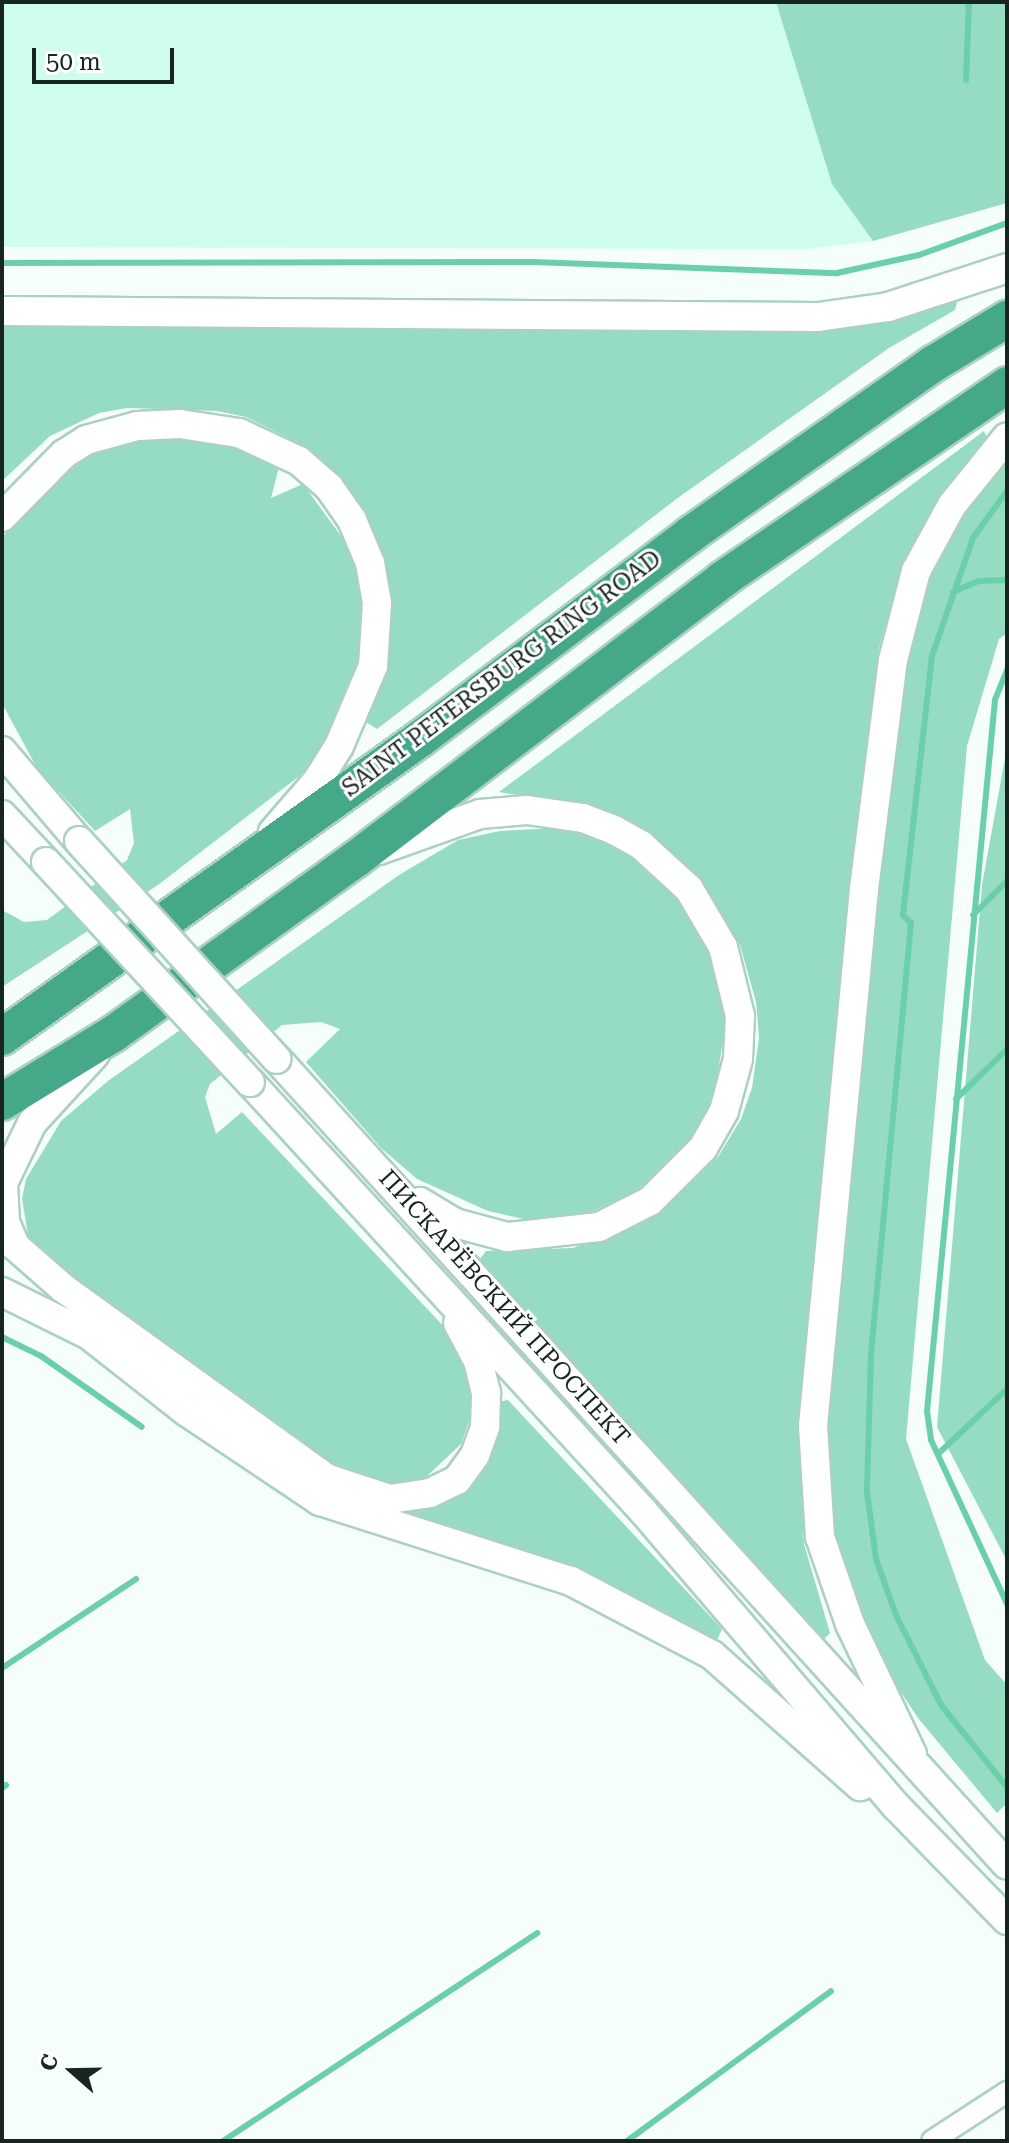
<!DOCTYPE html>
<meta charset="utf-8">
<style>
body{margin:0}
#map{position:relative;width:1009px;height:2143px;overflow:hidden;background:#f6fefb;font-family:"Roboto Serif",serif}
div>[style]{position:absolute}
.built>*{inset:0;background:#cffeec}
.green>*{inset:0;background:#95dcc2}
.stream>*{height:6px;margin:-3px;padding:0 3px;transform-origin:3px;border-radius:3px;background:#6bcfae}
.roads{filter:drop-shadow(2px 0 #acd0c2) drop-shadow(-2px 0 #acd0c2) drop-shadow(0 2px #acd0c2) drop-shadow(0 -2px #acd0c2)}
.street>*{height:20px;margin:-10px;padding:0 10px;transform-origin:10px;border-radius:10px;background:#fff}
.secondary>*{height:28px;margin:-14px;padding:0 14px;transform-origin:14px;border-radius:14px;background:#fff}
.highway>*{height:36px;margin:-18px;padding:0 18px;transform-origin:18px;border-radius:18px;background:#44a889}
.bridges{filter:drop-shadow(2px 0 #acd0c2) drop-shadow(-2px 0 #acd0c2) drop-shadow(0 2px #acd0c2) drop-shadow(0 -2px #acd0c2)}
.secondary-bridge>*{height:28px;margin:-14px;padding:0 14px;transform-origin:14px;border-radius:14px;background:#fff}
span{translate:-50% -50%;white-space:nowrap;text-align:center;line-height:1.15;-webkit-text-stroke:6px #fff;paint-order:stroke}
.street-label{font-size:24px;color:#172520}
.frame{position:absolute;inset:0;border:4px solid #172520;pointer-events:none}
.north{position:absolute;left:32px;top:2031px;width:80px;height:80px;-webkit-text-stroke:6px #fff;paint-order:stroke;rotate:290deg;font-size:22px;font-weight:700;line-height:32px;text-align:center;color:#172520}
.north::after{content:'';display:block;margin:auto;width:28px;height:36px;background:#172520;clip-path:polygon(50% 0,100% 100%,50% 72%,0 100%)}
.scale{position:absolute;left:32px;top:48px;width:142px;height:36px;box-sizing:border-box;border:4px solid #172520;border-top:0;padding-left:10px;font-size:24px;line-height:28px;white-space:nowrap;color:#172520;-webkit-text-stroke:6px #fff;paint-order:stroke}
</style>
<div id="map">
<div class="built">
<i style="clip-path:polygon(2px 2px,921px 2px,873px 241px,807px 249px,2px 247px)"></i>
</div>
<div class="green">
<i style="clip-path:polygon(776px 2px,1007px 2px,1007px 203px,873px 241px,832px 184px)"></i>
<i style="clip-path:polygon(952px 298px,957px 302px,955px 310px,889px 348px,679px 497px,377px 729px,366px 722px,387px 669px,390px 604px,363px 513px,339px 477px,299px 443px,246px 417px,217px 411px,127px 408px,99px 413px,50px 436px,2px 481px,2px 319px,833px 327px,926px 309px)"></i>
<i style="clip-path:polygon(984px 431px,987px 438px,934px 506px,902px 566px,878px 651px,798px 1429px,804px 1544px,830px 1633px,823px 1640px,480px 1259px,486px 1251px,573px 1248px,661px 1212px,718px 1157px,741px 1119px,752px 1088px,759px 1038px,756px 1002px,740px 945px,711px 896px,671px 854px,528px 797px,499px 792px)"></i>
<i style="clip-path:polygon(173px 435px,228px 443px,279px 467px,271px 498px,303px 484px,341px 536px,359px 575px,366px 648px,329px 747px,302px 774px,158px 885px,2px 987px,2px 910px,24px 922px,47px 920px,127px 860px,134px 843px,130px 809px,95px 831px,37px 768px,4px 707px,2px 537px,68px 466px,111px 443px)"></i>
<i style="clip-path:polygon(1007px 452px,1007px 633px,999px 639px,967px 746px,906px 1439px,985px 1660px,1007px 1685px,1007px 1803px,997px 1813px,918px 1718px,875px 1653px,836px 1548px,825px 1433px,903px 665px,924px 578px,963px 511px)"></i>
<i style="clip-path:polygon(1007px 747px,1007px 1561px,937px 1427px,982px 885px)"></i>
<i style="clip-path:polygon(557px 828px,586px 835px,642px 861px,687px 902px,723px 970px,728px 1011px,714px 1096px,698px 1131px,668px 1166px,632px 1193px,593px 1211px,541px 1223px,488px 1211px,417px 1179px,381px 1148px,306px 1062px,340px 1029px,321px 1022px,282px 1025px,210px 1084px,205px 1097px,216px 1134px,242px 1112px,448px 1331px,461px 1351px,470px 1386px,470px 1419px,461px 1444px,424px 1479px,388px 1485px,328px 1465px,60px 1272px,28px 1235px,22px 1199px,26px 1179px,61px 1121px,108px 1081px,399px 875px,458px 840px,500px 831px)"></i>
<i style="clip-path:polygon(508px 1400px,722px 1629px,717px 1640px,583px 1573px,405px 1518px,404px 1513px,447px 1500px,498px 1402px)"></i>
</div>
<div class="stream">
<i style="left:966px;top:80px;width:78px;rotate:-87.8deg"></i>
<i style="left:2px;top:263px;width:531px;rotate:-0.11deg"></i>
<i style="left:533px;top:262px;width:304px;rotate:2.1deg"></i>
<i style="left:837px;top:273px;width:84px;rotate:-12.4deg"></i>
<i style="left:919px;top:255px;width:94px;rotate:-20deg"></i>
<i style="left:1007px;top:491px;width:58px;rotate:125.9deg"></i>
<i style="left:973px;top:538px;width:125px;rotate:109.2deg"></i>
<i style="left:932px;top:656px;width:261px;rotate:96.4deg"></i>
<i style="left:903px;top:915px;width:11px;rotate:45deg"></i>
<i style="left:911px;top:923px;width:433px;rotate:95.3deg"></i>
<i style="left:871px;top:1354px;width:138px;rotate:91.7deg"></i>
<i style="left:867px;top:1492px;width:68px;rotate:82.3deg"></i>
<i style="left:876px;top:1559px;width:59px;rotate:70.3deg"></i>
<i style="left:896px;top:1615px;width:101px;rotate:63.4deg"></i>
<i style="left:941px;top:1705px;width:105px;rotate:51.2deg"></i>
<i style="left:953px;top:592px;width:28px;rotate:-23deg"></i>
<i style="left:979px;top:581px;width:28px;rotate:-2deg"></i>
<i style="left:1007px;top:670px;width:32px;rotate:112deg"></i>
<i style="left:995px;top:700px;width:714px;rotate:95.46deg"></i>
<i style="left:927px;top:1411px;width:29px;rotate:82deg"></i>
<i style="left:931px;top:1440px;width:181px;rotate:65.1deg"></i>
<i style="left:973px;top:915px;width:48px;rotate:-45deg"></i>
<i style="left:956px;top:1099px;width:71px;rotate:-44.4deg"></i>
<i style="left:2px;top:1337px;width:43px;rotate:26deg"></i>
<i style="left:41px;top:1356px;width:123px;rotate:35.1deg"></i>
<i style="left:938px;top:1454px;width:95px;rotate:-43.3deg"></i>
<i style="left:2px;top:1668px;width:161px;rotate:-33.6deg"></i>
<i style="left:2px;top:1788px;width:5px;rotate:-37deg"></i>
<i style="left:223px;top:2141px;width:377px;rotate:-33.5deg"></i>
<i style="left:627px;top:2141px;width:253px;rotate:-36.3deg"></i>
</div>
<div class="roads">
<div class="street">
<i style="left:932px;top:2141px;width:90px;rotate:-33.2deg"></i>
</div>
<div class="secondary">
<i style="left:2px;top:311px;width:816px;rotate:0.42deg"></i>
<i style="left:818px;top:317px;width:71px;rotate:-8.1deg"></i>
<i style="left:888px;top:307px;width:125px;rotate:-18.1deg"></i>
<i style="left:2px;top:517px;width:88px;rotate:-45.5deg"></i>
<i style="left:64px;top:454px;width:26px;rotate:-32deg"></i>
<i style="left:86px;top:440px;width:53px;rotate:-15.4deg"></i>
<i style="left:137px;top:426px;width:43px;rotate:-2.7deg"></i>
<i style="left:180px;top:424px;width:60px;rotate:8.7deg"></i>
<i style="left:239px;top:433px;width:66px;rotate:25deg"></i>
<i style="left:299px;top:461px;width:40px;rotate:41deg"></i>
<i style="left:329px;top:487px;width:40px;rotate:55.1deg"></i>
<i style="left:352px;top:520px;width:47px;rotate:67.3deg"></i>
<i style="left:370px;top:563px;width:41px;rotate:80.1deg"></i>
<i style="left:377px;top:603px;width:63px;rotate:93.6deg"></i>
<i style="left:373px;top:666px;width:87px;rotate:113deg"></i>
<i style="left:339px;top:746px;width:40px;rotate:122deg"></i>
<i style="left:318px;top:780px;width:69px;rotate:130.9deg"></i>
<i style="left:2px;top:751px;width:118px;rotate:49.5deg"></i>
<i style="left:2px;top:815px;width:64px;rotate:46.9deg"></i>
<i style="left:379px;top:850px;width:107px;rotate:-19.6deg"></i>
<i style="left:480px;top:814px;width:47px;rotate:-4.9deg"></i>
<i style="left:527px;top:810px;width:57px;rotate:8.1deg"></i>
<i style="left:583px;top:818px;width:33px;rotate:21deg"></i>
<i style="left:614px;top:830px;width:31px;rotate:29deg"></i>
<i style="left:641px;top:845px;width:65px;rotate:42.5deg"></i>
<i style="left:689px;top:889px;width:67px;rotate:59.6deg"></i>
<i style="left:723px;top:947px;width:71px;rotate:76.2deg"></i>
<i style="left:740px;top:1016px;width:43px;rotate:92.7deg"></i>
<i style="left:738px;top:1059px;width:54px;rotate:105.1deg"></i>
<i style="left:724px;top:1111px;width:43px;rotate:119.6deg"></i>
<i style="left:703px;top:1148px;width:75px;rotate:135deg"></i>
<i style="left:650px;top:1201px;width:57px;rotate:153deg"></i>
<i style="left:599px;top:1227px;width:93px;rotate:173.8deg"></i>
<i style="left:507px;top:1237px;width:54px;rotate:-164.9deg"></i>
<i style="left:455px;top:1223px;width:41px;rotate:-149deg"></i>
<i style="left:95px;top:1054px;width:93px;rotate:132.4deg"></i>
<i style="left:32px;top:1123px;width:67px;rotate:115.8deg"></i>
<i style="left:3px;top:1183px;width:39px;rotate:87deg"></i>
<i style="left:5px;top:1222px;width:26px;rotate:67deg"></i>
<i style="left:15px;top:1246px;width:64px;rotate:41.2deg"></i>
<i style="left:63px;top:1288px;width:324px;rotate:35.8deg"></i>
<i style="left:326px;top:1478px;width:67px;rotate:18.2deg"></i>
<i style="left:390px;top:1499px;width:40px;rotate:-8.5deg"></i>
<i style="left:430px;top:1493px;width:30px;rotate:-26deg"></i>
<i style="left:457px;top:1480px;width:31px;rotate:-54deg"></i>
<i style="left:475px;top:1455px;width:30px;rotate:-70deg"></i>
<i style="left:485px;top:1427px;width:34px;rotate:-88deg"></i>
<i style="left:486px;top:1393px;width:33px;rotate:-104deg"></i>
<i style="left:478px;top:1361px;width:43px;rotate:-117.8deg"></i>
<i style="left:277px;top:1059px;width:1087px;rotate:47.83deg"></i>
<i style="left:250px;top:1082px;width:582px;rotate:47.51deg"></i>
<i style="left:643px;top:1511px;width:389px;rotate:49.4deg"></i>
<i style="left:896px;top:1806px;width:159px;rotate:45.8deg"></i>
<i style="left:2px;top:1292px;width:97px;rotate:26.3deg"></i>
<i style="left:89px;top:1335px;width:125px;rotate:38.2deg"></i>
<i style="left:187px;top:1412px;width:160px;rotate:33.8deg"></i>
<i style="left:320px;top:1501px;width:263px;rotate:17.7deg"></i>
<i style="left:571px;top:1581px;width:159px;rotate:27.7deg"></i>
<i style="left:712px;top:1655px;width:198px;rotate:41.5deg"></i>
<i style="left:912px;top:1754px;width:144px;rotate:-115.5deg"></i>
<i style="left:850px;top:1624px;width:92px;rotate:-109deg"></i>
<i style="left:820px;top:1537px;width:111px;rotate:-93.6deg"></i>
<i style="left:813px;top:1426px;width:539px;rotate:-84.57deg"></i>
<i style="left:864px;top:889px;width:231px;rotate:-82.8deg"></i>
<i style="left:893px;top:660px;width:92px;rotate:-75.5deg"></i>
<i style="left:916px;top:571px;width:75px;rotate:-61.4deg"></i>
<i style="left:952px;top:505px;width:87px;rotate:-51deg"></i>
</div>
<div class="highway">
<i style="left:2px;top:1037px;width:513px;rotate:-35.49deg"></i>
<i style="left:420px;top:739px;width:340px;rotate:-37.1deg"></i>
<i style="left:691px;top:534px;width:296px;rotate:-35.1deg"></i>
<i style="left:933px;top:364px;width:87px;rotate:-31.3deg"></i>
<i style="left:2px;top:1102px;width:130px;rotate:-31.5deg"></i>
<i style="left:113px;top:1034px;width:299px;rotate:-35.8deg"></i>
<i style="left:356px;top:859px;width:462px;rotate:-37.3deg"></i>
<i style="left:723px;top:579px;width:344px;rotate:-34.3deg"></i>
</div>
</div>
<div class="bridges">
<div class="secondary-bridge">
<i style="left:79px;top:841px;width:294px;rotate:47.8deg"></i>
<i style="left:46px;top:862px;width:300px;rotate:47.2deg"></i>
</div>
</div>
<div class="street-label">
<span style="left:502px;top:674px;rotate:-37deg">SAINT PETERSBURG RING ROAD</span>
<span style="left:504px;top:1308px;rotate:48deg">ПИСКАРЁВСКИЙ ПРОСПЕКТ</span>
</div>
<div class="frame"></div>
<div class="north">С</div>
<div class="scale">50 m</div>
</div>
